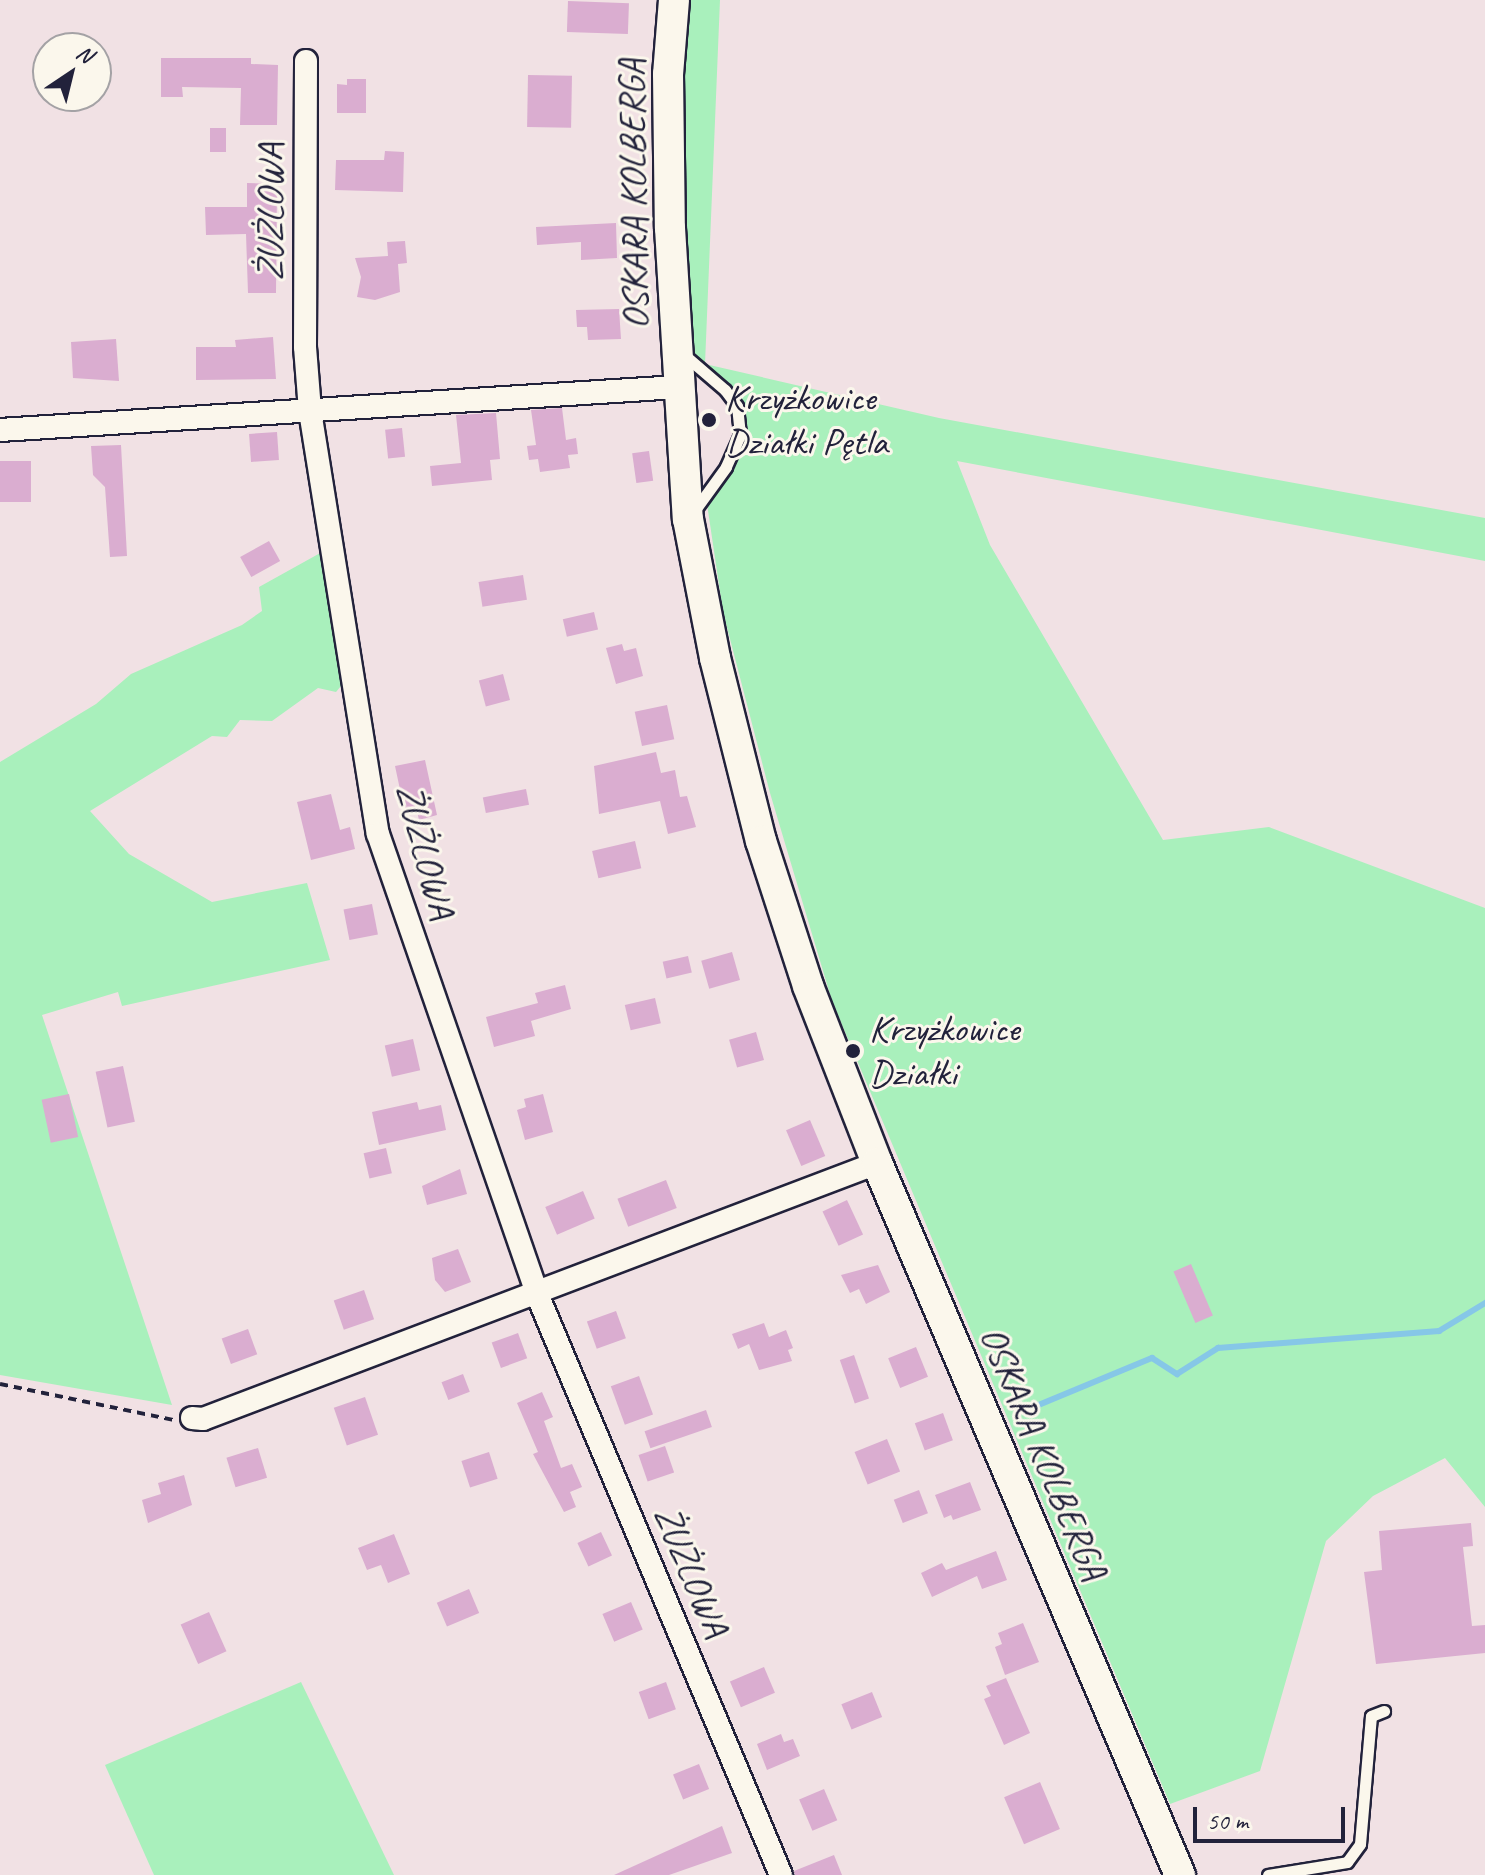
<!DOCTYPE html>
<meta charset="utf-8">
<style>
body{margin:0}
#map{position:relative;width:1485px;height:1875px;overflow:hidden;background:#f1e1e4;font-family:Caveat,sans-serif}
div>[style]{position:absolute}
.green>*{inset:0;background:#a9f0bc}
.stream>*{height:6px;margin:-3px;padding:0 3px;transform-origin:3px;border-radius:3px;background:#86c7e7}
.building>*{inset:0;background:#daadd0;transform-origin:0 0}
.path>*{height:4px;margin-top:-2px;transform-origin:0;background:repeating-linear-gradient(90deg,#22223b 0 8px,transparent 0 14px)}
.roads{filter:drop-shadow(2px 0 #22223b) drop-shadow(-2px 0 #22223b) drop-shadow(0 2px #22223b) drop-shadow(0 -2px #22223b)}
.service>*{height:11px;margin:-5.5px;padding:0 5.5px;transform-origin:5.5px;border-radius:5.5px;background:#fbf7ec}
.minor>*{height:22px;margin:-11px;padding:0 11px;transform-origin:11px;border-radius:11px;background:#fbf7ec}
.secondary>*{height:30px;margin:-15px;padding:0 15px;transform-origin:15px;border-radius:15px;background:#fbf7ec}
.dots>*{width:22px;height:22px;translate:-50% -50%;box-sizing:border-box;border:4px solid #fbf7ec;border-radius:50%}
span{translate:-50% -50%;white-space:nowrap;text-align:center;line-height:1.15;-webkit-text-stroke:6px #fbf7ec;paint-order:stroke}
.street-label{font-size:38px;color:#22223b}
.poi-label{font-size:38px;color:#22223b}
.left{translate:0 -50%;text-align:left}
.north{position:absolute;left:32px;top:32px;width:80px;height:80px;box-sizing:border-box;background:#fbf7ec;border:2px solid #a4a2a5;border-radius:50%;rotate:35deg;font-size:22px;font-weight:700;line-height:32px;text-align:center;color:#22223b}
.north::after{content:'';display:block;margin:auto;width:28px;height:36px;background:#22223b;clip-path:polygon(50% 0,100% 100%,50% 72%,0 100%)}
.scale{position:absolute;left:1193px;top:1807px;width:152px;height:36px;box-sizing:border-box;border:4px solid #22223b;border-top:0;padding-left:10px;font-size:24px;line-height:28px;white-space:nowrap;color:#22223b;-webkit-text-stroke:6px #fbf7ec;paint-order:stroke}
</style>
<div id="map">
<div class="green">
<i style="clip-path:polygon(685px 0,720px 0,705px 364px,939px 418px,1485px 518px,1485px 561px,957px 461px,990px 545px,1163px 840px,1269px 827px,1485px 908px,1485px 1507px,1445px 1458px,1373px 1496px,1326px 1541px,1260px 1771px,1170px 1804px,832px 1001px,770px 793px,723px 612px,706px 497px,740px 435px,737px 406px,687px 357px,680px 79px)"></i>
<i style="clip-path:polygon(322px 552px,346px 680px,336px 692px,318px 688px,272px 721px,240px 720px,227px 737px,212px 736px,90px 811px,129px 854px,212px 902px,307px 883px,330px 960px,122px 1006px,118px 992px,42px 1015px,172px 1405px,0 1375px,0 762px,96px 704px,131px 674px,242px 625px,262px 611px,259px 587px)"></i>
<i style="clip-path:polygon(301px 1682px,394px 1875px,154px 1875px,105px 1765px)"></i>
</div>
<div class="stream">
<i style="left:1024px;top:1411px;width:139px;rotate:-22.5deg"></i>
<i style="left:1152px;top:1358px;width:30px;rotate:33deg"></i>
<i style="left:1177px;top:1374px;width:49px;rotate:-32.4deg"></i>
<i style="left:1218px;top:1348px;width:222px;rotate:-4.4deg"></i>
<i style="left:1439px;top:1331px;width:54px;rotate:-31.3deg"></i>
</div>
<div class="building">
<i style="left:568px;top:1px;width:61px;height:31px;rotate:2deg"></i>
<i style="clip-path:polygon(161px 58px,251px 58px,251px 64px,278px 65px,277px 125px,240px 125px,241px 88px,182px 87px,183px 97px,161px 97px)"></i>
<i style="left:528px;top:75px;width:44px;height:52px;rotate:1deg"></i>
<i style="clip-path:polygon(347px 79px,366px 79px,366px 113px,337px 113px,337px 84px,347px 85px)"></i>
<i style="left:210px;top:128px;width:16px;height:24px"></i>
<i style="clip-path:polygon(385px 151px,404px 152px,403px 192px,335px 190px,336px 160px,384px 160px)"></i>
<i style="clip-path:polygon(247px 183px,277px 184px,276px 293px,248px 293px,246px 234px,206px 235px,205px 207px,247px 207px)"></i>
<i style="clip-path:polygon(616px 223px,617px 258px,581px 260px,581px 242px,537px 245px,536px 227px)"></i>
<i style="clip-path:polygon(405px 241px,407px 263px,398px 264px,400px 292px,375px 300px,357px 297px,361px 277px,355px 258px,388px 256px,387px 242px)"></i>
<i style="clip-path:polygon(619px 309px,621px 339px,588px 340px,587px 327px,577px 327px,576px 310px)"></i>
<i style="clip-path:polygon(273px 337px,276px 379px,196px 380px,196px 347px,236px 347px,235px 340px)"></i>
<i style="clip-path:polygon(116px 339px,119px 381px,73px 378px,71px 342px)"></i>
<i style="clip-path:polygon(562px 408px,566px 440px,576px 438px,578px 454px,568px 455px,570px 468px,540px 472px,538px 459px,529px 460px,527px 446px,536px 445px,531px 410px)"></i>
<i style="clip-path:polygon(496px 413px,500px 459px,490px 460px,492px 480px,432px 486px,430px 466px,461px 463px,456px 415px)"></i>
<i style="left:402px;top:428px;width:29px;height:17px;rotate:84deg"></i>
<i style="left:277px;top:432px;width:28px;height:28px;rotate:86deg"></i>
<i style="clip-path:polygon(121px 445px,127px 556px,110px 557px,105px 487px,93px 475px,91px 446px)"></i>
<i style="left:649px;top:451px;width:30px;height:17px;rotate:82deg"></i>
<i style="left:0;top:461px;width:31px;height:41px"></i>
<i style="left:269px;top:541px;width:23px;height:33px;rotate:61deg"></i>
<i style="left:523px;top:575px;width:25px;height:45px;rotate:81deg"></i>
<i style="left:594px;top:612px;width:18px;height:32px;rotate:77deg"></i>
<i style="clip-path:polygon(622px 644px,624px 651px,636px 648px,643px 676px,616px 684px,606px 648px)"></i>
<i style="left:503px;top:674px;width:27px;height:25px;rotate:75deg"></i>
<i style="left:667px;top:705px;width:35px;height:33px;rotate:78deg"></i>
<i style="clip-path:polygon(656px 752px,661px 773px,675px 770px,680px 797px,687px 796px,696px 827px,668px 834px,660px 801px,599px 814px,594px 766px)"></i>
<i style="clip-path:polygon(425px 760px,437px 815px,419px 820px,417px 811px,405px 813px,395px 766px)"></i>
<i style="left:526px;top:789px;width:16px;height:44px;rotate:79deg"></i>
<i style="clip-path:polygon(331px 794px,340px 830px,350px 827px,355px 849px,311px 860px,297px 802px)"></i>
<i style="left:635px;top:841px;width:28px;height:44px;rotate:77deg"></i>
<i style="left:372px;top:904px;width:31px;height:29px;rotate:79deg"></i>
<i style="left:732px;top:952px;width:29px;height:32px;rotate:74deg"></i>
<i style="left:688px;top:956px;width:17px;height:26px;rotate:77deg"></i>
<i style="clip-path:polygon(565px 985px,571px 1009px,531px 1021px,535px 1036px,494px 1047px,486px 1017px,538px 1003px,535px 993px)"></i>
<i style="left:655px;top:998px;width:26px;height:31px;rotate:77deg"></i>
<i style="left:756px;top:1032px;width:29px;height:28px;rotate:74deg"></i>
<i style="left:413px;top:1039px;width:32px;height:29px;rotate:77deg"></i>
<i style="left:123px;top:1066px;width:57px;height:28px;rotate:78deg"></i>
<i style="left:69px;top:1094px;width:44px;height:28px;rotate:78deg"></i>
<i style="clip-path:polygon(543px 1094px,553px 1132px,525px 1140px,517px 1110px,526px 1107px,524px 1099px)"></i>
<i style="clip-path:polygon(417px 1102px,419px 1110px,441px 1105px,446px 1130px,379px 1145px,372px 1112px)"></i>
<i style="left:810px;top:1120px;width:39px;height:26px;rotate:67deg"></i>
<i style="left:386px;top:1148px;width:26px;height:23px;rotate:77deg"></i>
<i style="clip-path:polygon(460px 1169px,467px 1194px,427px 1205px,422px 1186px)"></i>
<i style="left:666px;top:1180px;width:30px;height:52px;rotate:69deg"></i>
<i style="left:583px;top:1191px;width:30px;height:41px;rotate:67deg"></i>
<i style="left:847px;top:1200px;width:38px;height:27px;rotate:65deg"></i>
<i style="clip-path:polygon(458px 1249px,471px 1282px,445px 1292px,435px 1280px,432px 1258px)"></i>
<i style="left:1191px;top:1264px;width:56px;height:19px;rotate:67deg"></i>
<i style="clip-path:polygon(878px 1265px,890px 1292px,866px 1304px,859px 1289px,850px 1293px,841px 1275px)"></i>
<i style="left:364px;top:1290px;width:31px;height:32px;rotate:71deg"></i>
<i style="left:616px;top:1311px;width:29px;height:31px;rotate:70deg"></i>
<i style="clip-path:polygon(764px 1323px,769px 1337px,786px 1330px,793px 1348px,788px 1350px,792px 1361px,759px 1370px,749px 1344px,738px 1349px,732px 1334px)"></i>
<i style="left:248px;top:1329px;width:27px;height:28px;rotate:70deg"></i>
<i style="left:518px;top:1333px;width:27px;height:28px;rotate:70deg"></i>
<i style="left:916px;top:1347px;width:32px;height:30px;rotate:68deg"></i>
<i style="left:854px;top:1355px;width:46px;height:15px;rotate:71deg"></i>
<i style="left:463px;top:1374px;width:19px;height:23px;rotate:69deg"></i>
<i style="left:639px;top:1376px;width:41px;height:30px;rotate:70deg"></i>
<i style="clip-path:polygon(542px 1392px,553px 1417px,544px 1421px,561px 1468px,572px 1464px,582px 1487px,570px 1492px,576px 1507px,564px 1512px,533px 1454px,538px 1452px,517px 1403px)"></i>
<i style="left:365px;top:1397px;width:40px;height:33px;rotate:71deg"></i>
<i style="left:706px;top:1410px;width:18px;height:65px;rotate:71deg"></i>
<i style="left:943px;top:1413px;width:29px;height:30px;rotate:70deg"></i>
<i style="left:887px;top:1439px;width:35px;height:35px;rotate:68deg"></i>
<i style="left:665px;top:1446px;width:28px;height:28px;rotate:71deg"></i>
<i style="left:258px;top:1448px;width:31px;height:33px;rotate:73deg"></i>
<i style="left:489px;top:1452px;width:28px;height:29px;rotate:72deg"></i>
<i style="clip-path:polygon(184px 1475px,192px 1505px,148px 1523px,142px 1500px,161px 1494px,158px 1483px)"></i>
<i style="clip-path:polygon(970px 1482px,981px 1510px,953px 1520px,951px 1515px,944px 1518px,935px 1495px)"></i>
<i style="left:919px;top:1490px;width:25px;height:27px;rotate:69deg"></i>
<i style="clip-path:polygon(1471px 1523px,1473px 1546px,1463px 1547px,1472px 1626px,1485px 1625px,1485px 1653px,1376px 1664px,1364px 1572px,1382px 1570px,1379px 1531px)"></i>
<i style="left:601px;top:1532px;width:26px;height:26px;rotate:65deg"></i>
<i style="clip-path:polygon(394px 1534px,410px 1574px,388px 1583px,381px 1565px,367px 1570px,358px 1548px)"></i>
<i style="clip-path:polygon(996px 1551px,1007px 1580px,982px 1589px,977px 1576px,932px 1597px,921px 1573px,942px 1563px,946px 1570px)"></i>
<i style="left:469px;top:1589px;width:26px;height:35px;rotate:67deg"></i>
<i style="left:631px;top:1602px;width:30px;height:31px;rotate:67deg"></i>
<i style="left:209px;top:1612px;width:43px;height:31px;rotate:66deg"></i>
<i style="clip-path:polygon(1023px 1623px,1039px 1662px,1005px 1675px,995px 1647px,1002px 1644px,998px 1633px)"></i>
<i style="left:764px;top:1667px;width:28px;height:37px;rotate:67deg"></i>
<i style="clip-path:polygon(1006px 1678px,1030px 1733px,1004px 1745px,984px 1699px,991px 1696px,986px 1686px)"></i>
<i style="left:666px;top:1682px;width:29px;height:29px;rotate:70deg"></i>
<i style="left:872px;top:1692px;width:27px;height:33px;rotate:68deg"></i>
<i style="clip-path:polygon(781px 1734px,784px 1742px,793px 1739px,800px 1756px,767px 1770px,757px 1744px)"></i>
<i style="left:699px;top:1764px;width:27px;height:28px;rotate:68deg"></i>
<i style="left:1040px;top:1782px;width:51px;height:39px;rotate:67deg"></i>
<i style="left:824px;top:1789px;width:34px;height:27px;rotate:67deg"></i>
<i style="clip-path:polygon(722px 1826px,732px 1853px,669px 1875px,614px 1875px)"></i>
<i style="clip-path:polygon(834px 1855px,842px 1875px,795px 1875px,794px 1871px)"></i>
</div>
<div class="path">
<i style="left:0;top:1384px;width:178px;rotate:11.7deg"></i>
</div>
<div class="roads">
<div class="service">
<i style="left:682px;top:353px;width:57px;rotate:40.7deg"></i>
<i style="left:725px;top:390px;width:20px;rotate:53deg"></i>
<i style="left:737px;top:406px;width:29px;rotate:84deg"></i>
<i style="left:740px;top:435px;width:35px;rotate:114deg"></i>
<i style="left:726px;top:467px;width:58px;rotate:125.9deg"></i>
<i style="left:1268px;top:1875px;width:80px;rotate:-9.3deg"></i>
<i style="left:1347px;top:1862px;width:22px;rotate:-54deg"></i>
<i style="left:1360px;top:1844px;width:128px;rotate:-85.1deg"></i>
<i style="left:1371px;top:1716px;width:14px;rotate:-21deg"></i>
</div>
<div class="minor">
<i style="left:306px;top:61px;width:286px;rotate:90.2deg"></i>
<i style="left:305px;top:347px;width:64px;rotate:85.5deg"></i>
<i style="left:310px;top:411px;width:428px;rotate:80.9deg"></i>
<i style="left:378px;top:834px;width:487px;rotate:70.9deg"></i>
<i style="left:537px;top:1294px;width:630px;rotate:67.22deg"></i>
<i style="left:0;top:430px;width:678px;rotate:-3.63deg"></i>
<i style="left:192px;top:1418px;width:11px;rotate:5deg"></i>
<i style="left:203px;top:1419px;width:721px;rotate:-20.8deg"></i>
</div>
<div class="secondary">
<i style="left:674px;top:0;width:74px;rotate:94.6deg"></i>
<i style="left:668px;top:74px;width:154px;rotate:89.3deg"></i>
<i style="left:670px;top:228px;width:292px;rotate:86.5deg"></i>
<i style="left:688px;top:519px;width:142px;rotate:79deg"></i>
<i style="left:715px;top:658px;width:189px;rotate:75.9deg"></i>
<i style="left:761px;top:841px;width:152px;rotate:72deg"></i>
<i style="left:808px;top:986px;width:190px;rotate:68.7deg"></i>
<i style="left:877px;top:1163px;width:774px;rotate:66.95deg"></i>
</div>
</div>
<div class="dots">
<i style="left:709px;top:420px;background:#22223b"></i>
<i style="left:853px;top:1051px;background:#22223b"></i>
</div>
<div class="street-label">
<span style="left:633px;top:194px;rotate:-91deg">OSKARA KOLBERGA</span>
<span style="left:270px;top:212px;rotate:-90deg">ŻUŻLOWA</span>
<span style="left:426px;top:851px;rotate:75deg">ŻUŻLOWA</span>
<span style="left:1044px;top:1453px;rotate:67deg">OSKARA KOLBERGA</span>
<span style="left:692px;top:1571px;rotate:67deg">ŻUŻLOWA</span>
</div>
<div class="poi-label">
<span class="left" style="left:725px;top:420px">Krzyżkowice<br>Działki Pętla</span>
<span class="left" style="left:869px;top:1051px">Krzyżkowice<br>Działki</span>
</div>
<div class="north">N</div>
<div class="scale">50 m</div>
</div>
